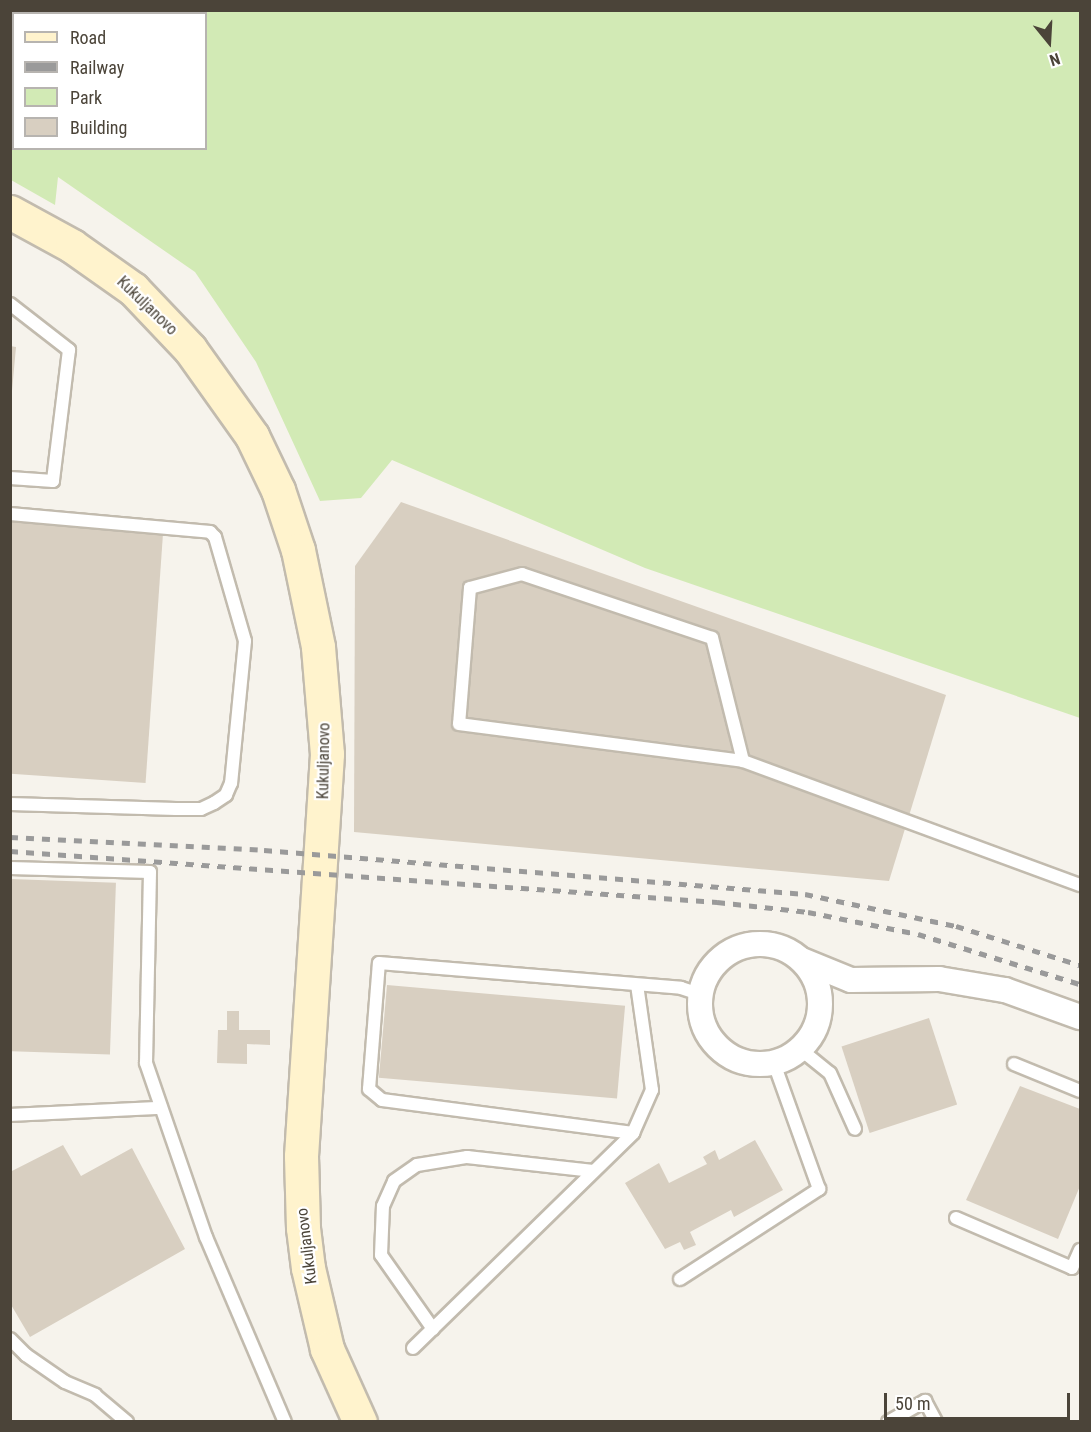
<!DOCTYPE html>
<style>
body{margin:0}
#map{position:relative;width:1091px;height:1432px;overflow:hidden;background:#f6f3ec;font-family:"Roboto Condensed",sans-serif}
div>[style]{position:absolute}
.green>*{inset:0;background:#d2eab5}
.building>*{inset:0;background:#d8cfc1;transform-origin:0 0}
.roads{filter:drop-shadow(2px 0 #c2bbae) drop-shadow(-2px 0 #c2bbae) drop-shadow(0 2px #c2bbae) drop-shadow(0 -2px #c2bbae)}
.lane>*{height:12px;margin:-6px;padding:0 6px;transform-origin:6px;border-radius:6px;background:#fff}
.street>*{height:24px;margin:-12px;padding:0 12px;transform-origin:12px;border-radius:12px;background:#fff}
.street>.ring{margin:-12px;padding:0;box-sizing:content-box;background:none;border:24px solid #fff;border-radius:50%}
.secondary>*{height:33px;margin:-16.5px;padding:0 16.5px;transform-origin:16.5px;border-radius:16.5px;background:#fff3cd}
.rail>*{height:4.5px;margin-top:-2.25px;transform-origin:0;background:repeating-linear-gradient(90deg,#9a9a9a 0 8px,transparent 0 16px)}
span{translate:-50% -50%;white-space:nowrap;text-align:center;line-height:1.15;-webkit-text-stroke:4.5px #fff;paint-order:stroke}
.street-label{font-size:16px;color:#4b4439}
.frame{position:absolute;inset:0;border:12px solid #4b4439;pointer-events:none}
.legend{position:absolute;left:12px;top:12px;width:195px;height:138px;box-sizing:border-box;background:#fff;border:2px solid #b7b4b0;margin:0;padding:8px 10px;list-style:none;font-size:18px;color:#4b4439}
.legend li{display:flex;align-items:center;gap:12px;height:30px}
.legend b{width:30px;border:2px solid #b7b4b0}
.north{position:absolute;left:1019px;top:12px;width:60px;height:60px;-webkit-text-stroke:4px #fff;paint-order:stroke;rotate:162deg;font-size:16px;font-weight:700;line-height:24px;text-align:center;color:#4b4439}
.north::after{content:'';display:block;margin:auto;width:21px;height:27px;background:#4b4439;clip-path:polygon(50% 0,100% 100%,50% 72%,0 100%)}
.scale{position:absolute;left:884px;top:1393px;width:186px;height:27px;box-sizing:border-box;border:3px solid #4b4439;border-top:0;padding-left:8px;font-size:18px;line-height:21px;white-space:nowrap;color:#4b4439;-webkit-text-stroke:4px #fff;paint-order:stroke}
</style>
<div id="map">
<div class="green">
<i style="clip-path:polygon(evenodd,10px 11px,1080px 11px,1080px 718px,645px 568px,392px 460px,361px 498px,320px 501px,256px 362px,195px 272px,58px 177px,55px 205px,11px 180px,10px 11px,14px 14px,206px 14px,206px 148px,14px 148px,14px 14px)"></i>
</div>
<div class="building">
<i style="clip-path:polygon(10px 346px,16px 347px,12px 391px,10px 390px)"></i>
<i style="clip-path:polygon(401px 502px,946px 695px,889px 881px,354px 832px,355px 566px)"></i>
<i style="left:10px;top:514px;width:154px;height:259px;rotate:4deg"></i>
<i style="left:10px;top:879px;width:106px;height:172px;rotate:2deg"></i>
<i style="left:387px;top:985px;width:239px;height:93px;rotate:5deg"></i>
<i style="clip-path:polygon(227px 1011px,239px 1011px,239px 1030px,270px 1030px,270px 1045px,247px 1044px,247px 1064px,217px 1063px,218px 1030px,227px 1030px)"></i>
<i style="left:929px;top:1018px;width:91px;height:92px;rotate:72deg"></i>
<i style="clip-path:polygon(1020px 1086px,1080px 1109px,1080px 1186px,1058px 1239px,966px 1200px)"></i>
<i style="clip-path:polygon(755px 1140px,783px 1190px,734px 1217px,731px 1210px,690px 1232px,696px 1245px,684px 1250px,680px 1242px,665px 1249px,625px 1183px,659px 1163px,669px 1183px,707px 1164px,703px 1157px,715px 1150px,719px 1160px)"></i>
<i style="clip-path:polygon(63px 1145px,81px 1176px,132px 1148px,185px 1249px,30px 1337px,10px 1303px,10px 1172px)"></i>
</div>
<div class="roads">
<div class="lane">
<i style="left:10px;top:304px;width:75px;rotate:37.9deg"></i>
<i style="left:69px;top:350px;width:132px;rotate:97deg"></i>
<i style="left:53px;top:481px;width:43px;rotate:-176deg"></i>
<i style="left:10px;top:514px;width:201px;rotate:5.1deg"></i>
<i style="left:210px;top:532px;width:7px;rotate:45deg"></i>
<i style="left:215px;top:537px;width:108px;rotate:73.9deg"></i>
<i style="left:245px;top:641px;width:143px;rotate:95.6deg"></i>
<i style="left:231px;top:783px;width:13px;rotate:113deg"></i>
<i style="left:226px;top:795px;width:14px;rotate:146deg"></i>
<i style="left:214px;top:803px;width:14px;rotate:155deg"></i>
<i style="left:201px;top:809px;width:25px;rotate:180deg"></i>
<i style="left:176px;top:809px;width:166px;rotate:-178.3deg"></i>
<i style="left:743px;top:761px;width:127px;rotate:-104.1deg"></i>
<i style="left:712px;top:638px;width:200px;rotate:-161.4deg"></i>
<i style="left:522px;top:574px;width:54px;rotate:164.9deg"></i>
<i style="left:470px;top:588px;width:136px;rotate:94.6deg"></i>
<i style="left:459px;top:724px;width:286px;rotate:7.4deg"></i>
<i style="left:743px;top:761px;width:359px;rotate:20.2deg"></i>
<i style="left:10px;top:868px;width:140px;rotate:1.6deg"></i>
<i style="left:150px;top:872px;width:191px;rotate:91.2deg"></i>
<i style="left:146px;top:1063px;width:184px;rotate:71deg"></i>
<i style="left:206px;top:1237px;width:201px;rotate:66.9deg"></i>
<i style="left:800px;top:1049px;width:38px;rotate:39deg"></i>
<i style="left:830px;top:1073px;width:61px;rotate:65.9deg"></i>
<i style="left:1014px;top:1064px;width:71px;rotate:22.2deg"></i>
<i style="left:10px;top:1115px;width:151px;rotate:-2.7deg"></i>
<i style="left:633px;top:1133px;width:253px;rotate:-172.5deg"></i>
<i style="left:382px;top:1100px;width:17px;rotate:-140deg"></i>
<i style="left:369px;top:1089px;width:126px;rotate:-85.5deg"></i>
<i style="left:379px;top:963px;width:303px;rotate:4.7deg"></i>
<i style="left:681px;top:988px;width:20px;rotate:18deg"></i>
<i style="left:956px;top:1218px;width:126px;rotate:23.3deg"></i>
<i style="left:1072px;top:1268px;width:20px;rotate:-66deg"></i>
<i style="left:680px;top:1279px;width:166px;rotate:-32.9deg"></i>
<i style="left:819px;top:1189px;width:134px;rotate:-109.7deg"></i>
<i style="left:433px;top:1329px;width:90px;rotate:-125.1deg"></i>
<i style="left:381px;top:1255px;width:49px;rotate:-87.7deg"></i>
<i style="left:383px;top:1206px;width:27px;rotate:-66deg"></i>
<i style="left:394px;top:1181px;width:28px;rotate:-35deg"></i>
<i style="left:417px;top:1165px;width:51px;rotate:-9.1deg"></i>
<i style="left:467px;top:1157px;width:127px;rotate:6.3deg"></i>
<i style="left:10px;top:1339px;width:23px;rotate:45deg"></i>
<i style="left:26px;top:1355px;width:47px;rotate:34.7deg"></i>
<i style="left:65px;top:1382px;width:33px;rotate:23deg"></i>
<i style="left:95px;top:1395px;width:42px;rotate:40.2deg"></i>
<i style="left:413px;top:1348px;width:308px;rotate:-44.3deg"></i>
<i style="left:633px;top:1133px;width:47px;rotate:-66.2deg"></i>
<i style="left:652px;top:1090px;width:106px;rotate:-98.1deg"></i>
<i style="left:888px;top:1422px;width:43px;rotate:-29.6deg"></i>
<i style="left:925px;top:1401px;width:24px;rotate:62deg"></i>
</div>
<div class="street">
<i class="ring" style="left:700px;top:944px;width:96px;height:96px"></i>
<i style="left:802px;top:960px;width:53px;rotate:22.2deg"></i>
<i style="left:851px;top:980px;width:88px;rotate:-0.7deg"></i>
<i style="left:939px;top:979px;width:67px;rotate:9.5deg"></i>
<i style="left:1005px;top:990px;width:80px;rotate:19.8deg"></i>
</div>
<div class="secondary">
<i style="left:10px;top:212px;width:71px;rotate:28.7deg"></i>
<i style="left:72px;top:246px;width:75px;rotate:35.2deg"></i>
<i style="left:133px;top:289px;width:83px;rotate:46.5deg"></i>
<i style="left:190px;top:349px;width:107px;rotate:54.5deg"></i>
<i style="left:252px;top:436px;width:60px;rotate:64.3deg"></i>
<i style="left:278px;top:490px;width:63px;rotate:71.6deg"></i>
<i style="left:298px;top:550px;width:99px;rotate:78.3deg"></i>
<i style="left:318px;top:647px;width:107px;rotate:85.2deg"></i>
<i style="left:327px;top:754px;width:403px;rotate:93.7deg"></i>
<i style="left:301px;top:1156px;width:72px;rotate:88.4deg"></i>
<i style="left:303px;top:1228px;width:40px;rotate:82.9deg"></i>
<i style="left:308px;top:1268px;width:83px;rotate:76.8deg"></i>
<i style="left:327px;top:1349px;width:80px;rotate:65.7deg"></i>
</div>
</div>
<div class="rail">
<i style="left:10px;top:837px;width:254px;rotate:2.9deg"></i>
<i style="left:264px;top:850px;width:543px;rotate:4.65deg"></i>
<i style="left:805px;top:894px;width:154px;rotate:12deg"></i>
<i style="left:956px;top:926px;width:130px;rotate:17.5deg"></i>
<i style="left:10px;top:851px;width:709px;rotate:4.13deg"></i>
<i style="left:717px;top:902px;width:92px;rotate:6.3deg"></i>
<i style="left:808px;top:912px;width:112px;rotate:11.3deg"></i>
<i style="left:918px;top:934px;width:170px;rotate:17.2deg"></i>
</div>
<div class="street-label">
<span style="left:147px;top:306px;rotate:44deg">Kukuljanovo</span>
<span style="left:324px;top:761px;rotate:-89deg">Kukuljanovo</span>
<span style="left:307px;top:1246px;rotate:-97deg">Kukuljanovo</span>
</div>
<div class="frame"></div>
<ul class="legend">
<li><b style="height:8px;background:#fff3cd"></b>Road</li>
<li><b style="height:8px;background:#9a9a9a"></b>Railway</li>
<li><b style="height:16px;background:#d2eab5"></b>Park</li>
<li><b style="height:16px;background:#d8cfc1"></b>Building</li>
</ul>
<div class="north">N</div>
<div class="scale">50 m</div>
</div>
